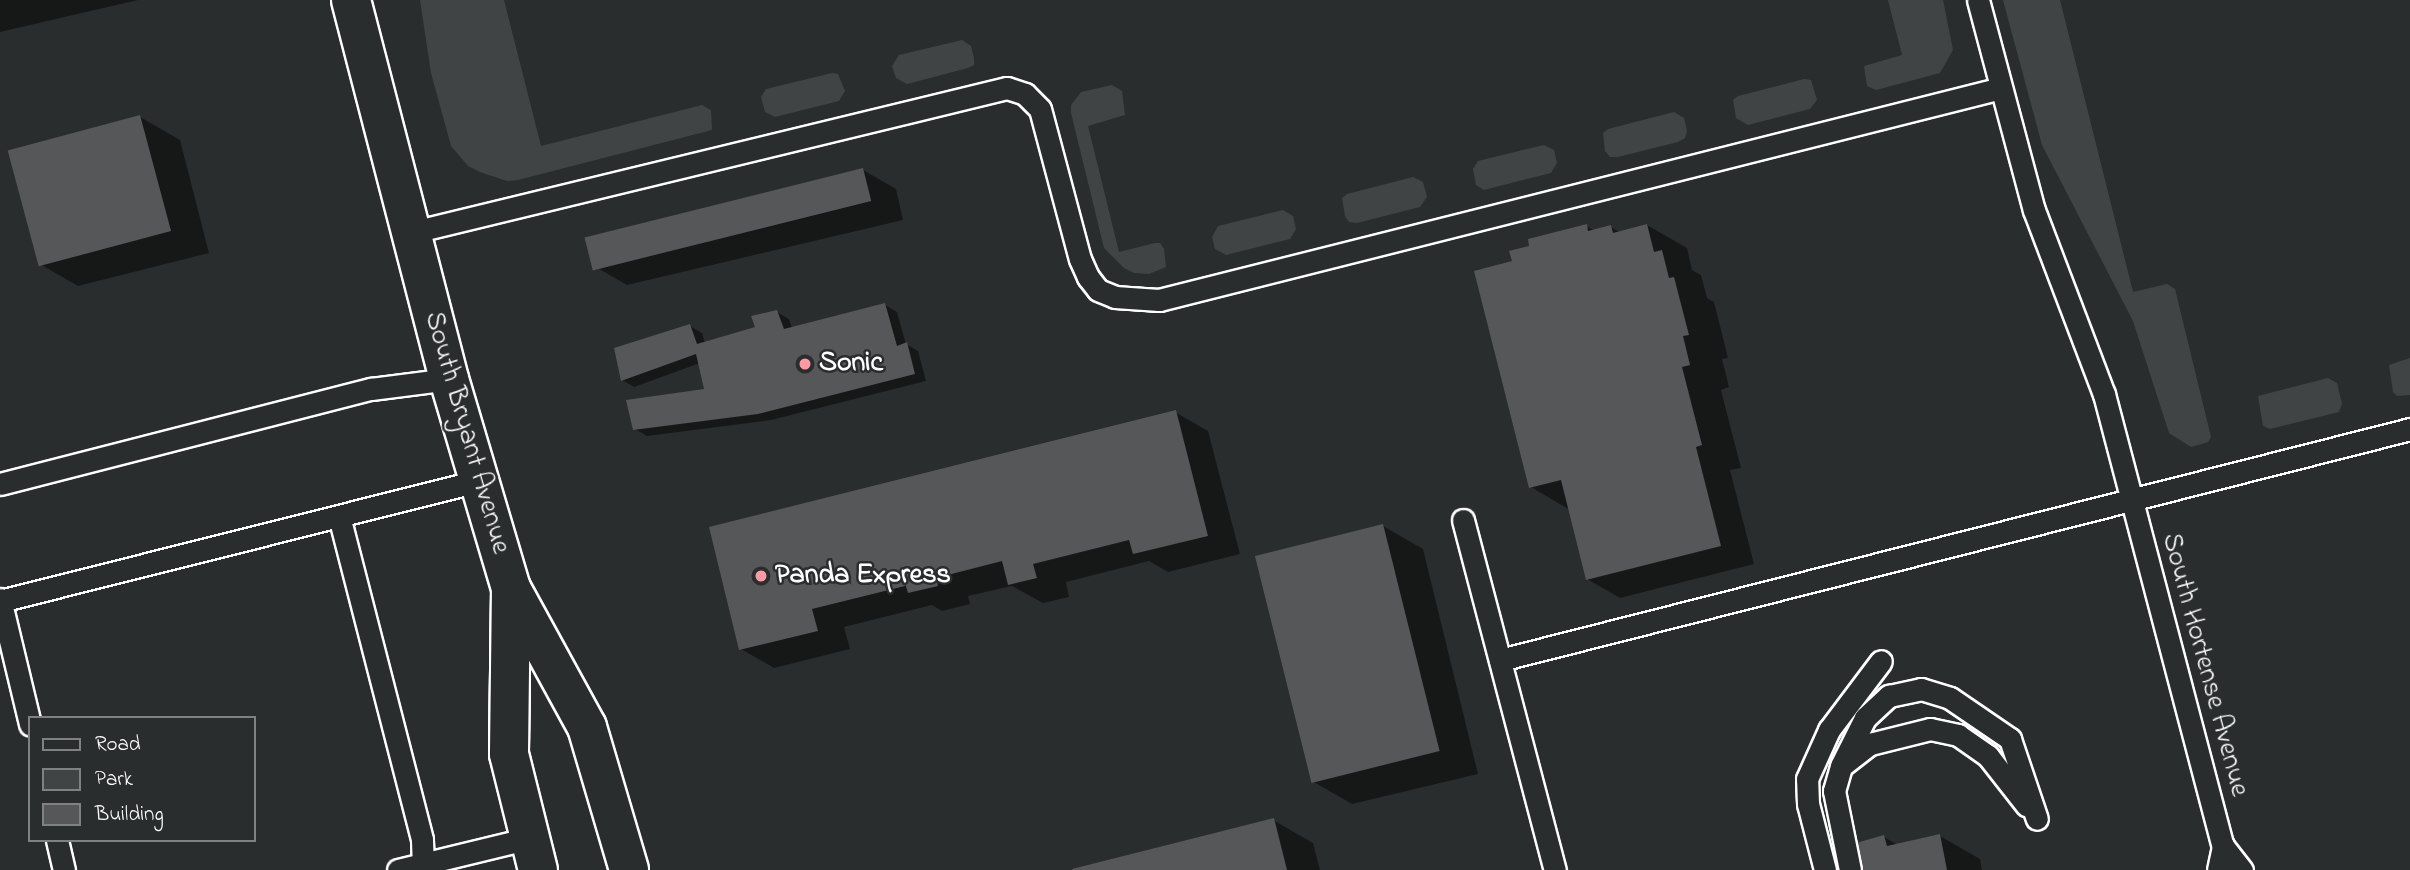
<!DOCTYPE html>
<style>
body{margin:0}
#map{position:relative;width:2410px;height:870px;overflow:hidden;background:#2a2d2e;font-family:"Indie Flower",sans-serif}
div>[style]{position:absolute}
.green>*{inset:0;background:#414445}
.shadow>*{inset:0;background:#0007}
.building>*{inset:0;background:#555758;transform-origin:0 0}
.roads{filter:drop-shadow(2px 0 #fff) drop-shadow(-2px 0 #fff) drop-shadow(0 2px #fff) drop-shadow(0 -2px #fff)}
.service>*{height:21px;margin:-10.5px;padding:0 10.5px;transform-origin:10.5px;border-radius:10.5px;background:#2a2d2e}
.secondary>*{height:38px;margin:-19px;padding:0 19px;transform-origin:19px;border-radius:19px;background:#2a2d2e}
.dots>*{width:19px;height:19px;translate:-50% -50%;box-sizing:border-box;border:4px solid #2a2d2e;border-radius:50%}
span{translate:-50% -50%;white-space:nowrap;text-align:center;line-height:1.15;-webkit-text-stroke:5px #2a2d2e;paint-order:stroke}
.poi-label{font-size:28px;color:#fff;font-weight:700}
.left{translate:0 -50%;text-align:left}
.street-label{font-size:28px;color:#fff}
.legend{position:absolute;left:28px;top:716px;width:228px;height:126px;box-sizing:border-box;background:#2a2d2e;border:2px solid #7f8182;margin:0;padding:9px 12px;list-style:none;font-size:21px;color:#fff}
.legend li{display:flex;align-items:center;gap:14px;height:35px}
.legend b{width:35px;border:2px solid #7f8182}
</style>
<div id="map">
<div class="green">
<i style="clip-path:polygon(420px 0,504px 0,541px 146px,702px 105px,711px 110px,712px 130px,518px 180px,507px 181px,480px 172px,468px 166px,451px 146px,431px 73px)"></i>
<i style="clip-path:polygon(1888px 0,1943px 0,1953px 50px,1940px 73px,1876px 90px,1867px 86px,1864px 66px,1902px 55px)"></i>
<i style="clip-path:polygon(2003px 0,2060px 0,2133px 292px,2167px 284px,2175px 289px,2211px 437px,2208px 442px,2191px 447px,2169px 433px,2133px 321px,2042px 145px)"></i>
<i style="clip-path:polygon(962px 40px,971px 46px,974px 58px,974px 65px,968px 68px,907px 84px,896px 78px,892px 66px,899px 55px)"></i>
<i style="clip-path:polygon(832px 73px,838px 74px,845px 91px,839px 101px,775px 117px,765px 112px,761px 97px,766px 89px)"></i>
<i style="clip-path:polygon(1804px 79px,1811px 80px,1817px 100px,1810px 109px,1748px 125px,1736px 118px,1733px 100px,1738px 96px)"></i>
<i style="clip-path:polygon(1112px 85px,1122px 91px,1125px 115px,1088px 126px,1119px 252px,1155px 243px,1160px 243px,1164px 249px,1166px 267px,1149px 274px,1134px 273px,1124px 268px,1104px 248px,1071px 113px,1071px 105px,1081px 92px)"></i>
<i style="clip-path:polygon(1674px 112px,1684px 118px,1687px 131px,1685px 138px,1678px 142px,1618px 157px,1610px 157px,1605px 151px,1603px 133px,1608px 129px)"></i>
<i style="clip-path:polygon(1544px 145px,1554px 150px,1557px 163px,1551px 173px,1484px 190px,1476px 185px,1473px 169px,1478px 161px)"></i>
<i style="clip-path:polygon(1413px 177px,1423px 182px,1427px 197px,1420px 207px,1357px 223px,1349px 222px,1345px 216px,1342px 198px,1347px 194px)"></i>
<i style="clip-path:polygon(1283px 210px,1293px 216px,1296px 229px,1290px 239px,1226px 255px,1215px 249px,1212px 237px,1218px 226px)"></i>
<i style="clip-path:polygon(2410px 358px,2410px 395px,2397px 396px,2393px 392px,2389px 365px)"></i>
<i style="clip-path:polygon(2328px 378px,2337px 383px,2342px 404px,2339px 412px,2270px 429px,2263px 426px,2258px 396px)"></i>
</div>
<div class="shadow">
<i style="clip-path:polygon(0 0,138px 0,0 32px)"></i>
<i style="clip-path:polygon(140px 117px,180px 140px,209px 253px,78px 286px,38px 263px)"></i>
<i style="clip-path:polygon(863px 170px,896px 189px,903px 220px,627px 285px,594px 266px)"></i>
<i style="clip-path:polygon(1647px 225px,1687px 248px,1692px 270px,1701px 275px,1707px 298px,1714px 302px,1728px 358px,1722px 359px,1729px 387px,1721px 390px,1741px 468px,1730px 470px,1754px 564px,1620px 598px,1587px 579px,1570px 510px,1531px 487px,1514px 263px,1586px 226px,1595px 231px,1611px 227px,1621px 233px)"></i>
<i style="clip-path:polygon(885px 305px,897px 312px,906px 344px,918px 351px,926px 381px,771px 420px,647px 436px,635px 429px,706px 390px,700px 363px,634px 387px,622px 380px,690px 326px,702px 333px,705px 343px,757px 329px,777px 312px,789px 319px,792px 328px)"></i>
<i style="clip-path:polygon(1175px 412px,1208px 431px,1240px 554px,1168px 572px,1149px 561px,1066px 582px,1069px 597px,1043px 603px,1012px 586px,968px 596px,970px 604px,942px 611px,932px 605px,844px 627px,850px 649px,774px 668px,741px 649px,711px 528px)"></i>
<i style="clip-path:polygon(1383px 526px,1423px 549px,1478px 774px,1352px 804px,1312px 781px)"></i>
<i style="clip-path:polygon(1273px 820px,1313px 843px,1320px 870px,1076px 870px)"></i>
<i style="clip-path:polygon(1940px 836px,1980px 859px,1982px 870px,1857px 870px,1884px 837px,1898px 845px)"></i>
</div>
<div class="building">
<i style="left:140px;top:115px;width:120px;height:137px;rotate:75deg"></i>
<i style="left:863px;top:168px;width:34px;height:287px;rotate:76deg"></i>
<i style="clip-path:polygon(1587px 224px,1588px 231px,1611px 225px,1613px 233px,1647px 224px,1654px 252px,1662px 250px,1669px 278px,1674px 277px,1689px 335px,1683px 336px,1690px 365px,1682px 367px,1702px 445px,1696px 447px,1721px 546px,1586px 580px,1561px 480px,1529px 488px,1474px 271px,1512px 261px,1509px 251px,1529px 246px,1528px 239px)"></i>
<i style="clip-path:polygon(885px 303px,897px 346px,907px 342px,915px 374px,758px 414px,633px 430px,626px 400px,704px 389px,696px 354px,621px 381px,614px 348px,690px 324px,697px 344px,755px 327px,751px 316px,777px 310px,784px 329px)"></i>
<i style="clip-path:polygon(1176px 410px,1208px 536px,1133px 554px,1129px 540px,1033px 564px,1037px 578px,1008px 585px,1002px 561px,936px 578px,938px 586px,908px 593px,899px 564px,905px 586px,812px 609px,818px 631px,739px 650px,709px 527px)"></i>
<i style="left:1383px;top:524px;width:234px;height:132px;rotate:76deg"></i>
<i style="clip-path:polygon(1274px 818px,1287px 870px,1073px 870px,1072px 869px)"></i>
<i style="clip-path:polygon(1940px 834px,1947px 870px,1855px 870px,1849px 845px,1884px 835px,1887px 846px)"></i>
</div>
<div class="roads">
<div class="service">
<i style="left:1978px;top:0;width:217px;rotate:75.1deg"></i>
<i style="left:2034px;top:210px;width:197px;rotate:69.2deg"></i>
<i style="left:2104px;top:394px;width:467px;rotate:75.3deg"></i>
<i style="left:2223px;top:846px;width:31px;rotate:52deg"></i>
<i style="left:409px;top:233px;width:615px;rotate:-13.63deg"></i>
<i style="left:1007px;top:88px;width:19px;rotate:18deg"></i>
<i style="left:1025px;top:94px;width:21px;rotate:45deg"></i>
<i style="left:1040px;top:109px;width:155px;rotate:75.1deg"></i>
<i style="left:1080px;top:259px;width:20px;rotate:66deg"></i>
<i style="left:1088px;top:277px;width:16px;rotate:52deg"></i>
<i style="left:1098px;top:290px;width:18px;rotate:22deg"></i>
<i style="left:1115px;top:297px;width:44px;rotate:3.9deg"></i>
<i style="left:1159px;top:300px;width:868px;rotate:-14.13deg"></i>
<i style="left:0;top:484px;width:383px;rotate:-14.4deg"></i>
<i style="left:371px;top:389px;width:79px;rotate:-7.3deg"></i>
<i style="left:339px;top:516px;width:334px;rotate:75.6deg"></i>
<i style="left:422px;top:840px;width:30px;rotate:88deg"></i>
<i style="left:1463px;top:520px;width:362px;rotate:75.3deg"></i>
<i style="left:0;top:599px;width:129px;rotate:76.5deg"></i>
<i style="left:0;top:601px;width:494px;rotate:-14.1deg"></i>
<i style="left:1500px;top:660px;width:939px;rotate:-14.24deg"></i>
<i style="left:1844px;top:764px;width:33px;rotate:-38deg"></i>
<i style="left:1870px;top:744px;width:62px;rotate:-14deg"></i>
<i style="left:1930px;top:729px;width:29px;rotate:12deg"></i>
<i style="left:1958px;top:735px;width:37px;rotate:35deg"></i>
<i style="left:1988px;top:756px;width:63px;rotate:52deg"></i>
<i style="left:57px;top:840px;width:31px;rotate:77deg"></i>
<i style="left:398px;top:870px;width:136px;rotate:-13.6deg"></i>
<i style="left:1825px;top:870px;width:68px;rotate:-104.4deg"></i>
<i style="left:1808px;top:804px;width:25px;rotate:-92deg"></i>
<i style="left:1807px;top:779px;width:54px;rotate:-65.8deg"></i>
<i style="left:1829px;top:730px;width:86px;rotate:-53deg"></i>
<i style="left:1850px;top:870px;width:81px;rotate:-101.4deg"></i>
<i style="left:1834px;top:791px;width:26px;rotate:-74deg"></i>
<i style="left:1841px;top:766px;width:54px;rotate:-63.4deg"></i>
<i style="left:1865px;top:718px;width:33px;rotate:-43deg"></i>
<i style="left:1889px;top:696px;width:33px;rotate:-12deg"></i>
<i style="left:1921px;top:689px;width:30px;rotate:17deg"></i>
<i style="left:1950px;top:698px;width:73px;rotate:34.3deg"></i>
<i style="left:2010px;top:739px;width:84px;rotate:71.4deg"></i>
<i style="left:2218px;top:870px;width:25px;rotate:-78deg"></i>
</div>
<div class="secondary">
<i style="left:351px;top:0;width:391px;rotate:75.5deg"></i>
<i style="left:449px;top:379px;width:218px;rotate:73.5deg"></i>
<i style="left:511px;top:588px;width:166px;rotate:90.7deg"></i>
<i style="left:509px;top:754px;width:120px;rotate:76deg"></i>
<i style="left:512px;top:590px;width:156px;rotate:61.3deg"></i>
<i style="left:587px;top:727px;width:149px;rotate:73.6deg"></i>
</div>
</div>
<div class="dots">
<i style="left:805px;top:364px;background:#ff9aa2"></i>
<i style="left:761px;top:576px;background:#ff9aa2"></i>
</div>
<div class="poi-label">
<span class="left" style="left:819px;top:364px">Sonic</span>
<span class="left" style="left:775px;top:576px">Panda Express</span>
</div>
<div class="street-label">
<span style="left:466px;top:433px;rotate:74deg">South Bryant Avenue</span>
<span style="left:2204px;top:665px;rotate:75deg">South Hortense Avenue</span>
</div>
<ul class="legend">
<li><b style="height:9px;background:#2a2d2e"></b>Road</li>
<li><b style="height:19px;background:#414445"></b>Park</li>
<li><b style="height:19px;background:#555758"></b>Building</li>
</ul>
</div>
